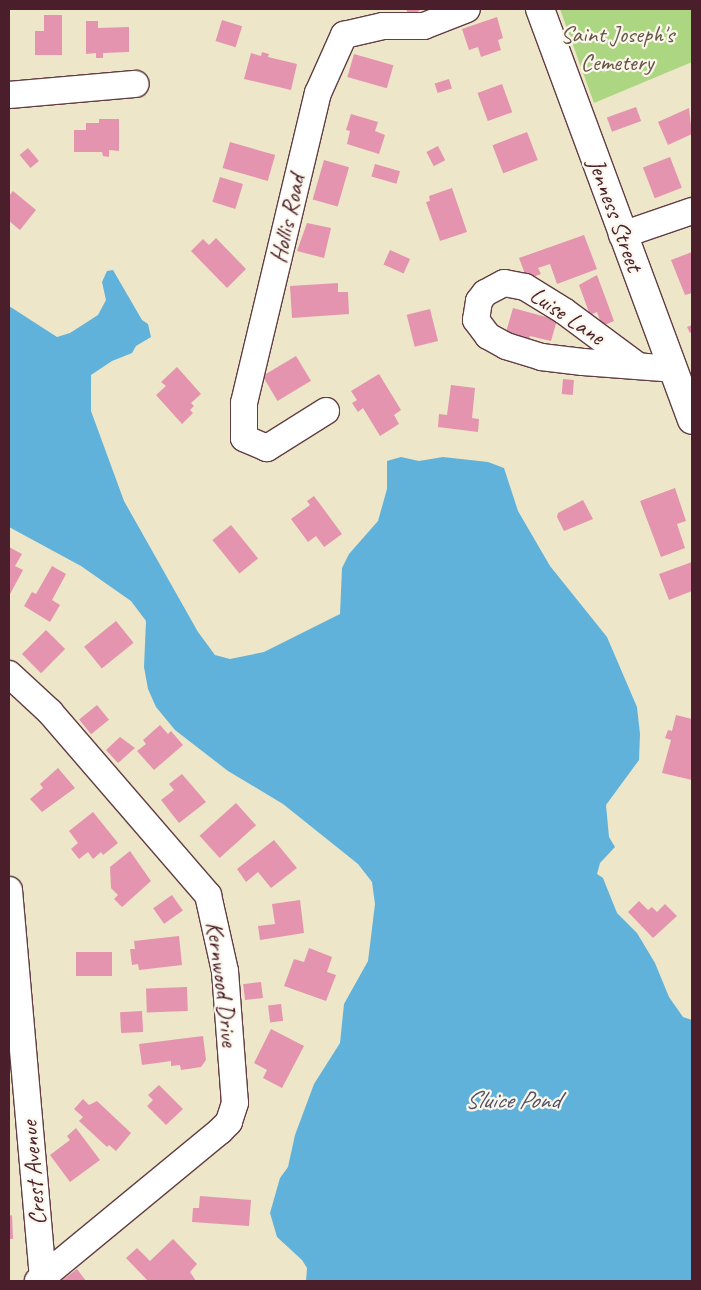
<!DOCTYPE html>
<style>
body{margin:0}
#map{position:relative;width:701px;height:1290px;overflow:hidden;background:#ede6c9;font-family:Caveat,sans-serif}
div>[style]{position:absolute}
.green>*{inset:0;background:#acd681}
.water>*{inset:0;background:#60b2db}
.building>*{inset:0;background:#e494ae;transform-origin:0 0}
.roads{filter:drop-shadow(1px 0 #623d43) drop-shadow(-1px 0 #623d43) drop-shadow(0 1px #623d43) drop-shadow(0 -1px #623d43)}
.minor>*{height:26px;margin:-13px;padding:0 13px;transform-origin:13px;border-radius:13px;background:#fff}
.tertiary>*{height:28px;margin:-14px;padding:0 14px;transform-origin:14px;border-radius:14px;background:#fff}
span{translate:-50% -50%;white-space:nowrap;text-align:center;line-height:1.15;-webkit-text-stroke:4.5px #fbf7ec;paint-order:stroke}
.park-label{font-size:24px;color:#675645}
.street-label{font-size:24px;color:#4a1f2b}
.water-label{font-size:25px;color:#525269;font-style:italic}
.frame{position:absolute;inset:0;border:10px solid #4a1f2b;pointer-events:none}
</style>
<div id="map">
<div class="green">
<i style="clip-path:polygon(560px 9px,692px 9px,692px 62px,594px 103px)"></i>
</div>
<div class="water">
<i style="clip-path:polygon(113px 270px,142px 320px,148px 324px,151px 337px,136px 346px,132px 353px,112px 361px,91px 375px,91px 411px,124px 501px,198px 632px,215px 655px,230px 659px,264px 652px,340px 614px,342px 568px,349px 554px,378px 521px,387px 489px,387px 461px,401px 457px,419px 461px,443px 457px,488px 462px,504px 468px,518px 511px,550px 566px,607px 637px,637px 707px,640px 734px,639px 760px,606px 805px,609px 837px,615px 847px,600px 863px,597px 874px,603px 878px,617px 913px,637px 933px,655px 963px,669px 997px,683px 1017px,692px 1020px,692px 1281px,306px 1281px,307px 1268px,302px 1260px,277px 1237px,270px 1213px,280px 1178px,288px 1167px,295px 1135px,314px 1084px,340px 1043px,344px 1004px,368px 961px,375px 904px,372px 882px,358px 864px,283px 804px,228px 771px,175px 730px,156px 707px,148px 689px,144px 667px,146px 621px,131px 601px,81px 566px,9px 527px,9px 306px,57px 337px,70px 333px,98px 315px,106px 300px,102px 282px,107px 271px)"></i>
</div>
<div class="building">
<i style="clip-path:polygon(406px 9px,421px 9px,410px 18px)"></i>
<i style="clip-path:polygon(44px 15px,62px 15px,62px 55px,35px 55px,35px 31px,44px 31px)"></i>
<i style="clip-path:polygon(497px 17px,503px 38px,498px 40px,501px 50px,481px 57px,478px 47px,469px 50px,462px 29px)"></i>
<i style="left:222px;top:20px;width:21px;height:22px;rotate:17deg"></i>
<i style="clip-path:polygon(86px 21px,98px 21px,98px 28px,129px 27px,129px 52px,103px 53px,103px 58px,96px 58px,96px 53px,86px 54px)"></i>
<i style="clip-path:polygon(262px 52px,269px 54px,268px 57px,297px 64px,291px 90px,244px 79px,251px 53px,261px 56px)"></i>
<i style="left:354px;top:54px;width:41px;height:24px;rotate:16deg"></i>
<i style="left:449px;top:79px;width:10px;height:15px;rotate:73deg"></i>
<i style="left:502px;top:84px;width:30px;height:26px;rotate:70deg"></i>
<i style="left:636px;top:107px;width:15px;height:31px;rotate:70deg"></i>
<i style="clip-path:polygon(689px 108px,692px 134px,668px 145px,658px 122px)"></i>
<i style="clip-path:polygon(351px 114px,378px 122px,375px 131px,385px 135px,379px 154px,347px 144px,350px 131px,346px 130px)"></i>
<i style="clip-path:polygon(99px 119px,119px 119px,119px 151px,109px 150px,109px 157px,103px 156px,102px 152px,74px 152px,74px 130px,86px 130px,86px 123px,99px 123px)"></i>
<i style="left:527px;top:132px;width:30px;height:37px;rotate:69deg"></i>
<i style="left:230px;top:142px;width:47px;height:27px;rotate:16deg"></i>
<i style="left:438px;top:146px;width:16px;height:13px;rotate:63deg"></i>
<i style="left:28px;top:148px;width:17px;height:11px;rotate:50deg"></i>
<i style="left:670px;top:157px;width:33px;height:29px;rotate:69deg"></i>
<i style="left:324px;top:160px;width:26px;height:41px;rotate:16deg"></i>
<i style="left:375px;top:164px;width:26px;height:13px;rotate:16deg"></i>
<i style="left:220px;top:177px;width:24px;height:26px;rotate:17deg"></i>
<i style="clip-path:polygon(452px 188px,467px 232px,440px 241px,426px 202px,430px 201px,429px 196px)"></i>
<i style="clip-path:polygon(13px 191px,36px 210px,20px 230px,9px 221px,9px 196px)"></i>
<i style="clip-path:polygon(307px 223px,331px 228px,324px 258px,297px 251px)"></i>
<i style="clip-path:polygon(584px 235px,597px 269px,557px 284px,550px 264px,538px 268px,541px 274px,527px 279px,519px 258px)"></i>
<i style="clip-path:polygon(216px 238px,246px 269px,227px 288px,191px 251px,203px 239px,209px 245px)"></i>
<i style="left:390px;top:250px;width:22px;height:16px;rotate:24deg"></i>
<i style="clip-path:polygon(692px 252px,692px 293px,685px 295px,671px 260px)"></i>
<i style="clip-path:polygon(597px 275px,614px 321px,602px 326px,597px 312px,590px 315px,579px 285px)"></i>
<i style="clip-path:polygon(338px 283px,338px 292px,348px 292px,349px 314px,292px 318px,290px 286px)"></i>
<i style="clip-path:polygon(513px 308px,557px 320px,551px 341px,530px 336px,527px 346px,515px 343px,518px 335px,506px 332px)"></i>
<i style="left:430px;top:309px;width:33px;height:24px;rotate:76deg"></i>
<i style="clip-path:polygon(692px 325px,692px 332px,690px 333px,687px 327px)"></i>
<i style="left:296px;top:356px;width:29px;height:39px;rotate:59deg"></i>
<i style="clip-path:polygon(177px 367px,201px 394px,191px 403px,194px 406px,190px 410px,193px 413px,182px 424px,156px 395px,166px 386px,161px 382px)"></i>
<i style="clip-path:polygon(379px 374px,401px 410px,394px 415px,399px 424px,380px 436px,363px 408px,358px 412px,352px 403px,357px 400px,351px 391px)"></i>
<i style="left:563px;top:379px;width:11px;height:15px;rotate:5deg"></i>
<i style="clip-path:polygon(451px 385px,475px 388px,472px 418px,479px 419px,478px 432px,438px 427px,439px 414px,447px 415px)"></i>
<i style="clip-path:polygon(675px 488px,686px 521px,677px 524px,685px 548px,661px 557px,640px 501px)"></i>
<i style="clip-path:polygon(314px 496px,342px 534px,324px 547px,316px 536px,308px 542px,291px 519px,310px 505px,307px 501px)"></i>
<i style="clip-path:polygon(583px 500px,593px 519px,564px 531px,557px 517px,558px 513px)"></i>
<i style="left:231px;top:525px;width:43px;height:24px;rotate:51deg"></i>
<i style="clip-path:polygon(9px 547px,22px 554px,15px 566px,23px 570px,9px 596px)"></i>
<i style="clip-path:polygon(692px 562px,692px 591px,669px 600px,659px 574px)"></i>
<i style="clip-path:polygon(52px 566px,66px 574px,52px 600px,60px 605px,50px 622px,24px 606px,32px 592px,36px 594px)"></i>
<i style="left:116px;top:621px;width:28px;height:41px;rotate:51deg"></i>
<i style="left:46px;top:630px;width:27px;height:34px;rotate:45deg"></i>
<i style="left:97px;top:705px;width:19px;height:23px;rotate:51deg"></i>
<i style="clip-path:polygon(676px 715px,692px 719px,692px 780px,662px 773px,671px 740px,665px 738px,668px 730px,672px 731px)"></i>
<i style="clip-path:polygon(160px 725px,168px 734px,171px 731px,183px 745px,154px 770px,137px 751px,146px 744px,143px 740px)"></i>
<i style="clip-path:polygon(120px 737px,135px 748px,118px 763px,106px 750px)"></i>
<i style="clip-path:polygon(58px 768px,75px 788px,42px 812px,30px 799px,43px 788px,40px 784px)"></i>
<i style="clip-path:polygon(182px 774px,206px 802px,179px 823px,161px 800px,174px 790px,169px 784px)"></i>
<i style="left:236px;top:803px;width:30px;height:49px;rotate:48deg"></i>
<i style="clip-path:polygon(93px 812px,118px 843px,103px 855px,101px 852px,93px 859px,88px 852px,79px 859px,71px 849px,78px 843px,69px 831px)"></i>
<i style="clip-path:polygon(274px 840px,297px 868px,271px 888px,258px 872px,246px 882px,237px 869px)"></i>
<i style="clip-path:polygon(130px 851px,151px 881px,122px 907px,114px 899px,118px 895px,111px 888px,110px 867px)"></i>
<i style="left:172px;top:895px;width:19px;height:23px;rotate:55deg"></i>
<i style="clip-path:polygon(300px 900px,304px 933px,260px 940px,258px 926px,275px 924px,272px 904px)"></i>
<i style="clip-path:polygon(639px 901px,648px 910px,652px 907px,657px 912px,665px 904px,677px 916px,653px 938px,628px 912px)"></i>
<i style="clip-path:polygon(179px 936px,182px 965px,139px 970px,138px 964px,132px 965px,130px 949px,135px 949px,134px 941px)"></i>
<i style="clip-path:polygon(309px 948px,332px 957px,327px 972px,336px 975px,326px 1001px,284px 986px,294px 959px,304px 962px)"></i>
<i style="left:76px;top:952px;width:36px;height:24px"></i>
<i style="left:261px;top:982px;width:16px;height:18px;rotate:83deg"></i>
<i style="left:187px;top:987px;width:24px;height:41px;rotate:88deg"></i>
<i style="left:281px;top:1004px;width:17px;height:13px;rotate:83deg"></i>
<i style="left:142px;top:1011px;width:21px;height:22px;rotate:87deg"></i>
<i style="clip-path:polygon(271px 1029px,304px 1046px,282px 1088px,263px 1078px,267px 1070px,254px 1063px)"></i>
<i style="clip-path:polygon(203px 1036px,206px 1060px,201px 1067px,181px 1070px,180px 1065px,171px 1066px,171px 1061px,142px 1065px,139px 1044px)"></i>
<i style="clip-path:polygon(159px 1085px,183px 1109px,166px 1125px,147px 1106px,153px 1100px,148px 1095px)"></i>
<i style="clip-path:polygon(83px 1099px,89px 1105px,97px 1101px,131px 1133px,116px 1151px,109px 1145px,107px 1147px,79px 1121px,83px 1117px,74px 1109px)"></i>
<i style="clip-path:polygon(76px 1128px,100px 1160px,70px 1182px,50px 1155px,70px 1140px,67px 1136px)"></i>
<i style="clip-path:polygon(200px 1196px,251px 1200px,249px 1226px,192px 1222px,193px 1208px,199px 1208px)"></i>
<i style="clip-path:polygon(12px 1215px,13px 1239px,9px 1239px,9px 1216px)"></i>
<i style="clip-path:polygon(173px 1239px,197px 1264px,190px 1272px,196px 1281px,148px 1281px,126px 1258px,137px 1248px,150px 1261px)"></i>
<i style="clip-path:polygon(77px 1269px,86px 1281px,61px 1281px)"></i>
</div>
<div class="roads">
<div class="minor">
<i style="left:9px;top:95px;width:127px;rotate:-5deg"></i>
<i style="left:622px;top:235px;width:74px;rotate:-18.9deg"></i>
<i style="left:638px;top:366px;width:92px;rotate:-143.4deg"></i>
<i style="left:564px;top:311px;width:46px;rotate:-148.4deg"></i>
<i style="left:525px;top:287px;width:21px;rotate:-169deg"></i>
<i style="left:504px;top:283px;width:21px;rotate:152deg"></i>
<i style="left:485px;top:293px;width:10px;rotate:127deg"></i>
<i style="left:479px;top:301px;width:19px;rotate:99deg"></i>
<i style="left:476px;top:320px;width:20px;rotate:53deg"></i>
<i style="left:488px;top:336px;width:21px;rotate:29deg"></i>
<i style="left:506px;top:346px;width:37px;rotate:17deg"></i>
<i style="left:541px;top:357px;width:42px;rotate:6.8deg"></i>
<i style="left:583px;top:362px;width:90px;rotate:4.4deg"></i>
<i style="left:326px;top:411px;width:70px;rotate:147.9deg"></i>
<i style="left:267px;top:448px;width:25px;rotate:-157deg"></i>
<i style="left:244px;top:438px;width:35px;rotate:-90deg"></i>
<i style="left:244px;top:403px;width:319px;rotate:-76.6deg"></i>
<i style="left:318px;top:93px;width:64px;rotate:-65.9deg"></i>
<i style="left:344px;top:35px;width:40px;rotate:-13deg"></i>
<i style="left:383px;top:26px;width:41px"></i>
<i style="left:424px;top:26px;width:46px;rotate:-21.6deg"></i>
<i style="left:9px;top:674px;width:56px;rotate:42.8deg"></i>
<i style="left:50px;top:712px;width:242px;rotate:49.2deg"></i>
<i style="left:208px;top:895px;width:78px;rotate:77.4deg"></i>
<i style="left:225px;top:971px;width:132px;rotate:85.7deg"></i>
<i style="left:235px;top:1103px;width:20px;rotate:108deg"></i>
<i style="left:229px;top:1122px;width:13px;rotate:135deg"></i>
<i style="left:220px;top:1131px;width:236px;rotate:140.5deg"></i>
<i style="left:9px;top:890px;width:388px;rotate:85deg"></i>
</div>
<div class="tertiary">
<i style="left:540px;top:9px;width:438px;rotate:69.7deg"></i>
</div>
</div>
<div class="park-label">
<span style="left:617px;top:49px">Saint Joseph's<br>Cemetery</span>
</div>
<div class="street-label">
<span style="left:615px;top:215px;rotate:70deg">Jenness Street</span>
<span style="left:288px;top:219px;rotate:-77deg">Hollis Road</span>
<span style="left:567px;top:316px;rotate:34deg">Luise Lane</span>
<span style="left:222px;top:984px;rotate:83deg">Kernwood Drive</span>
<span style="left:34px;top:1173px;rotate:-95deg">Crest Avenue</span>
</div>
<div class="water-label">
<span style="left:512px;top:1100px">Sluice Pond</span>
</div>
<div class="frame"></div>
</div>
